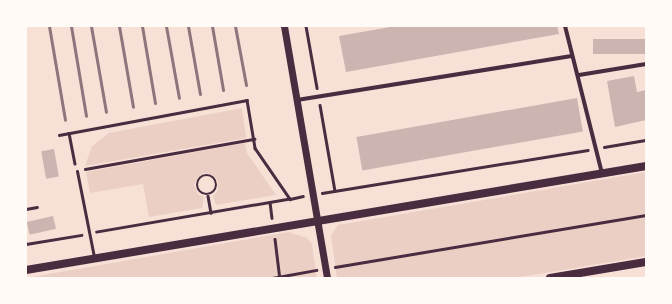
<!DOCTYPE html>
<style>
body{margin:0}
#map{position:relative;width:672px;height:304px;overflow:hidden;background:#f7e1d7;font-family:Montserrat,sans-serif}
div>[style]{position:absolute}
.green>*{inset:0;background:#ebcfc5}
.building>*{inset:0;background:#ccb4b1;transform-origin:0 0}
.path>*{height:2.5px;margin:-1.25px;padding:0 1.25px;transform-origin:1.25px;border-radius:1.25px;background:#4a2c40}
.path>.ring{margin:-1.25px;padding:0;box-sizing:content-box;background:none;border:2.5px solid #4a2c40;border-radius:50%}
.service>*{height:3px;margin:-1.5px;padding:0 1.5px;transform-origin:1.5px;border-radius:1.5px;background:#4a2c40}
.minor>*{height:4px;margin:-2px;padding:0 2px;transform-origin:2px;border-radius:2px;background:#4a2c40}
.tertiary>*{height:7px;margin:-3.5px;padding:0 3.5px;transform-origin:3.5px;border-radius:3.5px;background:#4a2c40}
.secondary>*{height:8px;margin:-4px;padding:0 4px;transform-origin:4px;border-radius:4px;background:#4a2c40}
.rail>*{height:3px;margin:-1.5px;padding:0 1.5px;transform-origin:1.5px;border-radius:1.5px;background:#8f747c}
span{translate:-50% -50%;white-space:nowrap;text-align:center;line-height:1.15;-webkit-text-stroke:3.5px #fffaf5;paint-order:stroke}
.frame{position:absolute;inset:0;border:27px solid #fffaf5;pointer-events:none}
</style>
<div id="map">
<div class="green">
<i style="clip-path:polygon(242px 108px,246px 138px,85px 166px,92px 146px,109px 133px)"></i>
<i style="clip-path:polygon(245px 143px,247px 153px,276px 195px,216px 205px,213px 196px,218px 190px,218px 181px,211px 174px,204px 173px,198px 177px,194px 185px,198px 194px,204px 197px,202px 208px,149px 217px,143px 184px,90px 193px,86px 172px)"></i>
<i style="clip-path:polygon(646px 172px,646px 256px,515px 278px,337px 278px,331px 235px,338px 225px)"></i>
<i style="clip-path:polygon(289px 232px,307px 238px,312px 244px,317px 278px,26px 278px)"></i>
</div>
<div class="building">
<i style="clip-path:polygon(396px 26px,557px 26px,559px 34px,346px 72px,339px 36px)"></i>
<i style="left:646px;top:39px;width:15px;height:53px;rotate:90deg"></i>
<i style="clip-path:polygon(634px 76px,637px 92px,646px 90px,646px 120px,615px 127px,607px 81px)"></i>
<i style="left:577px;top:98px;width:34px;height:224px;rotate:80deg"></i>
<i style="left:54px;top:149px;width:28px;height:13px;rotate:80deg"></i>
<i style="left:53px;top:216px;width:13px;height:27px;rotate:77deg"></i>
</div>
<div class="path">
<i style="left:306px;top:26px;width:63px;rotate:79.9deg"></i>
<i style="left:320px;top:105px;width:87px;rotate:80.1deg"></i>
<i style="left:69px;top:133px;width:31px;rotate:79deg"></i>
<i style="left:59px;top:135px;width:191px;rotate:-10.5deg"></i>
<i style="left:247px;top:100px;width:49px;rotate:80.5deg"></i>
<i style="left:255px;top:148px;width:62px;rotate:55.5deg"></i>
<i style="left:290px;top:199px;width:196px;rotate:170.3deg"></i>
<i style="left:604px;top:147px;width:43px;rotate:-9.5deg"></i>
<i style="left:85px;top:169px;width:172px;rotate:-10.1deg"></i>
<i class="ring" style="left:197px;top:175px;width:17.5px;height:17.5px"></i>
<i style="left:322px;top:193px;width:269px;rotate:-9.2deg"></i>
<i style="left:208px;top:196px;width:17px;rotate:80deg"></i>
<i style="left:290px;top:199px;width:13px;rotate:-13deg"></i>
<i style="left:270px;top:202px;width:16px;rotate:83deg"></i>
<i style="left:275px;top:239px;width:39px;rotate:83deg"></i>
<i style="left:26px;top:244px;width:56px;rotate:-9.3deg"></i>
<i style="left:335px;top:267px;width:315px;rotate:-9.5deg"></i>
<i style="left:272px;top:278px;width:45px;rotate:-10.3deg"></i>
</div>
<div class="service">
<i style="left:77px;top:171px;width:88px;rotate:78.8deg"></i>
<i style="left:26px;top:209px;width:11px;rotate:-10deg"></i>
</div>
<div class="minor">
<i style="left:565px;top:26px;width:152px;rotate:75.9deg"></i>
<i style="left:579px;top:75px;width:68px;rotate:-9.3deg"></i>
<i style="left:297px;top:100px;width:278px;rotate:-9.1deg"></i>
</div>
<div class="tertiary">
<i style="left:284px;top:26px;width:256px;rotate:80.3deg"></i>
</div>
<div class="secondary">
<i style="left:26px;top:270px;width:629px;rotate:-9.52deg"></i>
<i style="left:550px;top:278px;width:97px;rotate:-9.5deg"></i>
</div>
<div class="rail">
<i style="left:49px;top:26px;width:95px;rotate:80.3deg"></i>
<i style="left:71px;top:26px;width:91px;rotate:80.5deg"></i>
<i style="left:91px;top:26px;width:87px;rotate:80.1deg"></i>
<i style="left:119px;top:26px;width:82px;rotate:80.2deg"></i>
<i style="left:142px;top:26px;width:78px;rotate:80.4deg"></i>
<i style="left:166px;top:26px;width:73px;rotate:79.8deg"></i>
<i style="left:188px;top:26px;width:69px;rotate:80deg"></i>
<i style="left:212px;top:26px;width:65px;rotate:80.2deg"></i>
<i style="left:235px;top:26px;width:60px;rotate:79.4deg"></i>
</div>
<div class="frame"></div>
</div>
